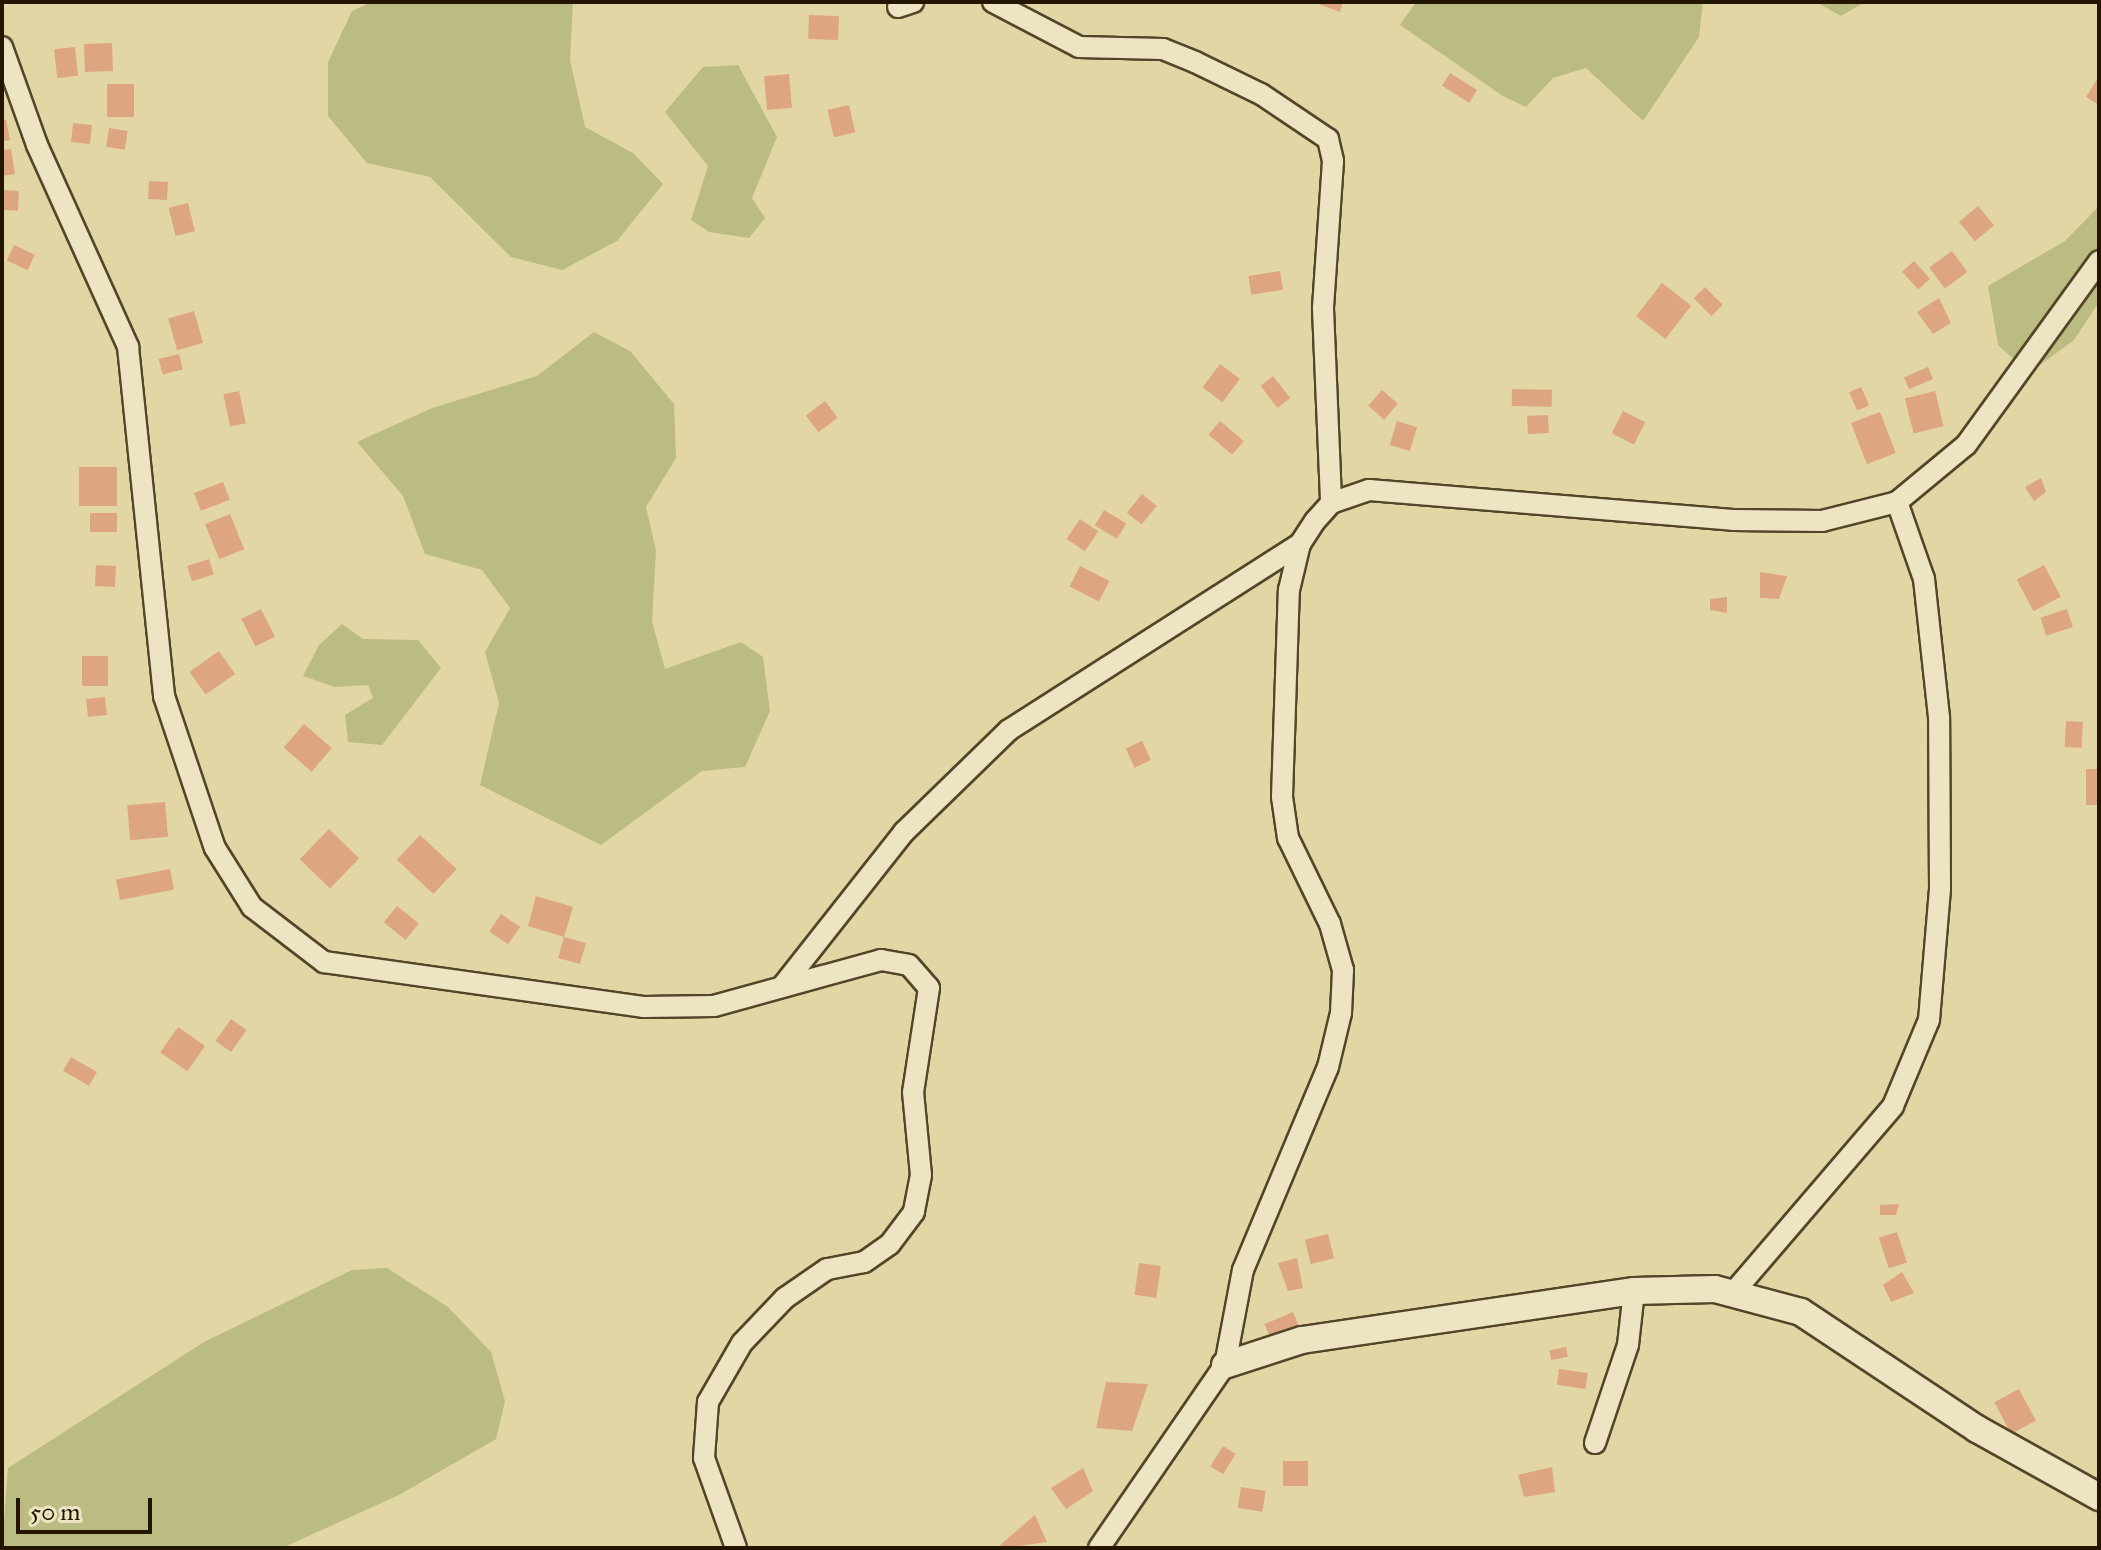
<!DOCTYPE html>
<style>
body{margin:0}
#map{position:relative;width:2101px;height:1550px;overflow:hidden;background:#e3d6a5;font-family:"IM FELL Great Primer",serif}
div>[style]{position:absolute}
.green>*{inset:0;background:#babc81}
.building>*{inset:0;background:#dda680;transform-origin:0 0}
.roads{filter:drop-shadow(2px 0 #544529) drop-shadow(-2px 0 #544529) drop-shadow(0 2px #544529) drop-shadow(0 -2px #544529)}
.minor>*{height:20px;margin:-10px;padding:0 10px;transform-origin:10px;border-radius:10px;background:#ede4c4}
.tertiary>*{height:26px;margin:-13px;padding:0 13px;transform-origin:13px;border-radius:13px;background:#ede4c4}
span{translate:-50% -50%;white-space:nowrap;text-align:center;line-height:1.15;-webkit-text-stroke:7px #ede4c4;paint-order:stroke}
.frame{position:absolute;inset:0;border:4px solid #241500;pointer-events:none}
.scale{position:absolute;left:16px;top:1498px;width:136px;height:36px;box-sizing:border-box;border:4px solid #241500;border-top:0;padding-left:10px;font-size:24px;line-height:28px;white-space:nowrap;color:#241500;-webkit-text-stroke:6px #ede4c4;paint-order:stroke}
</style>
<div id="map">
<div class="green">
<i style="clip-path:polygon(371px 2px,573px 2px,570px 60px,585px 127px,633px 153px,663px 184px,617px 241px,562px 270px,511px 257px,430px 177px,367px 163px,328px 116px,328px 62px,352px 11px)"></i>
<i style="clip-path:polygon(1416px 2px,1703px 2px,1699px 37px,1643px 121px,1586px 68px,1553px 78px,1526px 107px,1503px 96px,1400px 25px)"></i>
<i style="clip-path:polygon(1816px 2px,1865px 2px,1841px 16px)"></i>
<i style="clip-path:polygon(738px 65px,777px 137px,752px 198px,765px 218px,749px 238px,709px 232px,691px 220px,708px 166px,665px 112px,703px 67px)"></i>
<i style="clip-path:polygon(2099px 206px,2099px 302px,2074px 340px,2029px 373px,1998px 345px,1988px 286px,2065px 241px)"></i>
<i style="clip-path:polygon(594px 332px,630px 351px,674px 404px,676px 458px,646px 507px,656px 551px,652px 621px,665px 669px,741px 642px,763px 657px,770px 711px,745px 767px,702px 771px,601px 845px,480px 785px,499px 703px,485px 652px,510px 608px,482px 570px,425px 554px,403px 496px,357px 442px,432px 408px,537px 376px)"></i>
<i style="clip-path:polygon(342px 624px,363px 639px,418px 640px,441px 668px,382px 745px,348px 742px,345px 715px,373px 698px,368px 685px,335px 687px,303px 676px,319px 645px)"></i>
<i style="clip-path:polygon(387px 1268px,448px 1307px,491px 1352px,505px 1401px,496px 1439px,399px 1495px,282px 1548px,2px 1548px,8px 1468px,204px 1342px,352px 1270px)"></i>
</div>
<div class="building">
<i style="clip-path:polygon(1313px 2px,1343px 2px,1340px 12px)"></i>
<i style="left:809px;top:15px;width:30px;height:24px;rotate:2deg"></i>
<i style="left:112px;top:43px;width:28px;height:28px;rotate:88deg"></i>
<i style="left:75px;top:47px;width:29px;height:21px;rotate:84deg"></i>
<i style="left:1450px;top:73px;width:32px;height:15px;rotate:32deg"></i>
<i style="left:789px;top:74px;width:34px;height:25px;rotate:85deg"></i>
<i style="clip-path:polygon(2099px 76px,2099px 105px,2086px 97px)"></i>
<i style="left:107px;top:84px;width:27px;height:33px"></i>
<i style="left:849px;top:105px;width:28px;height:22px;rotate:77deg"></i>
<i style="clip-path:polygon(6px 120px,10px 140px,2px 142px,2px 121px)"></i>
<i style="left:73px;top:123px;width:19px;height:19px;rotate:6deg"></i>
<i style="left:109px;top:128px;width:19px;height:19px;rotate:9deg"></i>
<i style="clip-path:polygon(11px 149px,15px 174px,2px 176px,2px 150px)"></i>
<i style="left:149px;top:181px;width:19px;height:18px;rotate:3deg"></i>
<i style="left:2px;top:190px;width:17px;height:20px;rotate:3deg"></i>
<i style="left:188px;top:203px;width:29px;height:20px;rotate:76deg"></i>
<i style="left:1978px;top:206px;width:25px;height:25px;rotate:50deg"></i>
<i style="left:14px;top:245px;width:23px;height:17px;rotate:25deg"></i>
<i style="left:1952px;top:251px;width:26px;height:28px;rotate:54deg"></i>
<i style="left:1914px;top:261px;width:24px;height:16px;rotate:48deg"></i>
<i style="left:1280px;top:271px;width:19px;height:32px;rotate:81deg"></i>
<i style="left:1662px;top:283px;width:37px;height:42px;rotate:38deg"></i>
<i style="left:1705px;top:287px;width:25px;height:16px;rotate:45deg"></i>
<i style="clip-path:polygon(1939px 298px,1951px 323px,1933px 334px,1917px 312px)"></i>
<i style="left:194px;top:311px;width:33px;height:27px;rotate:74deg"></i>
<i style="left:179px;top:354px;width:16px;height:21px;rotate:76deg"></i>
<i style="left:1220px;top:364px;width:25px;height:29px;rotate:37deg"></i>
<i style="left:1928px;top:367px;width:13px;height:26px;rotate:67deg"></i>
<i style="left:1273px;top:376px;width:28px;height:16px;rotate:52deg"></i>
<i style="left:1861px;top:387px;width:20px;height:13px;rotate:66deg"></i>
<i style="left:1512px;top:389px;width:40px;height:17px;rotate:1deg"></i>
<i style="left:1382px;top:390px;width:21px;height:21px;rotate:41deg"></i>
<i style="left:239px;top:391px;width:33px;height:16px;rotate:78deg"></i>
<i style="left:1935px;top:391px;width:36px;height:31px;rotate:76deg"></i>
<i style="left:825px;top:401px;width:21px;height:24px;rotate:53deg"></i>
<i style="left:1623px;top:411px;width:25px;height:25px;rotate:27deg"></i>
<i style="left:1880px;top:412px;width:44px;height:31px;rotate:69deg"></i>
<i style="left:1548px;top:415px;width:18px;height:21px;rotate:87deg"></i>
<i style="left:1220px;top:421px;width:31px;height:18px;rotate:40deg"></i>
<i style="left:1397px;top:421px;width:21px;height:25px;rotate:17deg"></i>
<i style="left:117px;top:467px;width:39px;height:38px;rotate:90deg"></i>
<i style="clip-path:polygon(2041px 478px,2046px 492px,2034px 501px,2025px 487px)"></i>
<i style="left:223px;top:482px;width:19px;height:31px;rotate:69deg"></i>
<i style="left:1142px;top:494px;width:19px;height:24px;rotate:39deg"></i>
<i style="left:1104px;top:510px;width:26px;height:18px;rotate:31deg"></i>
<i style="left:117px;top:513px;width:19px;height:27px;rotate:90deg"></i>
<i style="left:230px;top:514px;width:38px;height:27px;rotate:68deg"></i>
<i style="left:1080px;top:519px;width:22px;height:24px;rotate:34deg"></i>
<i style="left:209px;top:559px;width:16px;height:23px;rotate:72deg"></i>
<i style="left:96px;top:565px;width:20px;height:21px;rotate:3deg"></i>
<i style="left:2044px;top:565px;width:36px;height:31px;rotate:62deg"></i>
<i style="left:1080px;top:566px;width:33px;height:23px;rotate:27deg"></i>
<i style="clip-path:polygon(1760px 572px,1787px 576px,1779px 599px,1760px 598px)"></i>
<i style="clip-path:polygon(1727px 597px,1727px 613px,1710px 610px,1710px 599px)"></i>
<i style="left:261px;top:609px;width:31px;height:22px;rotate:63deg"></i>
<i style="left:2067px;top:609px;width:19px;height:28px;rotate:72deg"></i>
<i style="left:219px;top:651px;width:28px;height:36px;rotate:55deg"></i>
<i style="left:82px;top:656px;width:26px;height:30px"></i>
<i style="left:105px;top:697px;width:18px;height:19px;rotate:84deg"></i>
<i style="left:2066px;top:721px;width:17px;height:26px;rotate:3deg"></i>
<i style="left:304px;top:724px;width:37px;height:31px;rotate:41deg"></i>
<i style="left:1142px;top:741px;width:21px;height:18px;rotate:65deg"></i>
<i style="left:2086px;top:769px;width:13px;height:36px"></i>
<i style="left:165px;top:802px;width:35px;height:38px;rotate:85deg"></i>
<i style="left:329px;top:829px;width:42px;height:42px;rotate:44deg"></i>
<i style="left:420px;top:835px;width:50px;height:34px;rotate:43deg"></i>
<i style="left:170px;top:869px;width:21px;height:55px;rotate:79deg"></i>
<i style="clip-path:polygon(536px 896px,573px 907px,564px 937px,586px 943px,580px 964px,558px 958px,564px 937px,528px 926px)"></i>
<i style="left:397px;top:906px;width:28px;height:21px;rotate:39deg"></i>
<i style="left:501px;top:914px;width:23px;height:21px;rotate:34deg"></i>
<i style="left:231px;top:1019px;width:19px;height:27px;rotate:35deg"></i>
<i style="left:178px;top:1027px;width:33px;height:31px;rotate:35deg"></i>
<i style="left:71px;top:1057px;width:30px;height:16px;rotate:30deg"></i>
<i style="clip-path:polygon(1899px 1204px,1896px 1215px,1880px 1215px,1880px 1205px)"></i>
<i style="left:1897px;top:1232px;width:32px;height:19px;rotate:72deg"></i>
<i style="left:1328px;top:1234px;width:25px;height:24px;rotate:76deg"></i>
<i style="clip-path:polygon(1297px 1258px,1303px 1288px,1288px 1291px,1278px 1263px)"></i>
<i style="left:1139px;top:1263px;width:22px;height:32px;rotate:8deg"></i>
<i style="clip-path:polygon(1902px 1272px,1914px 1293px,1891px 1302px,1883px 1285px)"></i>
<i style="left:1293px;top:1312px;width:23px;height:31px;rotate:67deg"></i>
<i style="left:1566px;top:1347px;width:10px;height:17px;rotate:79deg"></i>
<i style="left:1559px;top:1369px;width:29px;height:16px;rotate:8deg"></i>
<i style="clip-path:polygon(1106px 1382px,1148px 1384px,1132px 1431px,1096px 1428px)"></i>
<i style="left:2019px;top:1389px;width:36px;height:28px;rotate:62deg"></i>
<i style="left:1223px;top:1446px;width:15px;height:24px;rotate:32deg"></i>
<i style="left:1308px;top:1461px;width:25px;height:25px;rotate:90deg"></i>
<i style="clip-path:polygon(1552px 1467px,1555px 1492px,1524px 1497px,1518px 1475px)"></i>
<i style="clip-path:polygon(1083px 1468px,1093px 1491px,1066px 1509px,1051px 1488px)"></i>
<i style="left:1241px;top:1487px;width:25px;height:21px;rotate:9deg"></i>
<i style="clip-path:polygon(1035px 1515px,1047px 1542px,1003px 1548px,1000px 1545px)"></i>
</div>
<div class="roads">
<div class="minor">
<i style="left:993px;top:2px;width:97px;rotate:27.6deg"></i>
<i style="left:1079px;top:47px;width:84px;rotate:1.4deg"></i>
<i style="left:1163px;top:49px;width:35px;rotate:22deg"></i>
<i style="left:1195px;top:62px;width:73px;rotate:25.9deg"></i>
<i style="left:1261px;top:94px;width:81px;rotate:33.9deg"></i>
<i style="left:1328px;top:139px;width:23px;rotate:77deg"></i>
<i style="left:1333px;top:161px;width:148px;rotate:93.9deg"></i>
<i style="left:1323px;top:309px;width:194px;rotate:87.6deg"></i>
<i style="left:898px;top:7px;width:16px;rotate:-18deg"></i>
<i style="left:2px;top:47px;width:104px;rotate:70.3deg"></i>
<i style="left:37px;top:145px;width:222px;rotate:65.7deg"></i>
<i style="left:128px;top:347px;width:351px;rotate:84.1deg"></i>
<i style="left:164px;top:696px;width:160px;rotate:71.5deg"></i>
<i style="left:215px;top:848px;width:70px;rotate:57.9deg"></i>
<i style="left:252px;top:907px;width:91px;rotate:37.4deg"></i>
<i style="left:324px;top:962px;width:322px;rotate:8deg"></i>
<i style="left:643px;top:1007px;width:71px;rotate:-0.8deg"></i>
<i style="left:714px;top:1006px;width:173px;rotate:-15.4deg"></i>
<i style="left:881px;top:960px;width:28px;rotate:10deg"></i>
<i style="left:909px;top:965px;width:30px;rotate:49deg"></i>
<i style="left:929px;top:988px;width:105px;rotate:98.7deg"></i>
<i style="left:913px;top:1092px;width:83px;rotate:84.5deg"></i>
<i style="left:921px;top:1175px;width:38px;rotate:101deg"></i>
<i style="left:914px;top:1212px;width:40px;rotate:127deg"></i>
<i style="left:890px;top:1244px;width:32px;rotate:145deg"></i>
<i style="left:864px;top:1262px;width:38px;rotate:169deg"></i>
<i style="left:827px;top:1269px;width:51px;rotate:145.4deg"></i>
<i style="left:785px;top:1298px;width:62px;rotate:133.7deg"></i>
<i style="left:742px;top:1343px;width:68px;rotate:120deg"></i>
<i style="left:708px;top:1402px;width:56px;rotate:94.1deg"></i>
<i style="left:704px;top:1458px;width:96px;rotate:70.4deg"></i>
<i style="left:784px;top:984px;width:194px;rotate:-51.7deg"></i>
<i style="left:904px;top:832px;width:146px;rotate:-44.2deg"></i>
<i style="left:1009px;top:730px;width:345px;rotate:-32.6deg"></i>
<i style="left:1733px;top:1293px;width:246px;rotate:-49.4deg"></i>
<i style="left:1893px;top:1106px;width:93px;rotate:-67.3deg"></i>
<i style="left:1929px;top:1020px;width:132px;rotate:-85.2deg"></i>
<i style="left:1940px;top:888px;width:171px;rotate:-90.3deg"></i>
<i style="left:1939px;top:717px;width:139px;rotate:-96.2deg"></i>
<i style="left:1924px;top:579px;width:82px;rotate:-109.3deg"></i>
<i style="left:1595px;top:1443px;width:103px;rotate:-71.4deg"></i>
<i style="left:1628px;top:1345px;width:54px;rotate:-83.7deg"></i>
<i style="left:1099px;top:1548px;width:222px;rotate:-55.5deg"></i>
<i style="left:1225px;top:1365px;width:97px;rotate:-79.3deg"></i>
<i style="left:1243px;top:1270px;width:220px;rotate:-67.3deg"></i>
<i style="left:1328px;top:1067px;width:56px;rotate:-76.5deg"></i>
<i style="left:1341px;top:1013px;width:43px;rotate:-87.3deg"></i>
<i style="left:1343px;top:970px;width:48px;rotate:-105.8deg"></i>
<i style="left:1330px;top:924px;width:96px;rotate:-116deg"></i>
<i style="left:1288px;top:838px;width:41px;rotate:-98.3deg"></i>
<i style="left:1282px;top:797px;width:207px;rotate:-88.1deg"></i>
<i style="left:1289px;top:590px;width:47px;rotate:-76.6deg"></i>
<i style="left:1300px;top:544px;width:27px;rotate:-57deg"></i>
<i style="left:1315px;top:521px;width:24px;rotate:-48deg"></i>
<i style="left:1331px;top:503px;width:40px;rotate:-18.9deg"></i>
<i style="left:1369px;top:490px;width:365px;rotate:4.7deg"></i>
<i style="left:1733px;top:520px;width:89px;rotate:0.6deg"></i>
<i style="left:1822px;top:521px;width:77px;rotate:-14.2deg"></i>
<i style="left:1897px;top:502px;width:89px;rotate:-39.6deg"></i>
<i style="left:1966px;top:445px;width:227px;rotate:-54.1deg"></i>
</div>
<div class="tertiary">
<i style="left:1225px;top:1365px;width:81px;rotate:-18deg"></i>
<i style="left:1302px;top:1340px;width:336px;rotate:-8.4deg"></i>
<i style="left:1634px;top:1291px;width:81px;rotate:-1.4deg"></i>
<i style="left:1715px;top:1289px;width:89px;rotate:15deg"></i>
<i style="left:1801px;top:1312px;width:211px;rotate:33.6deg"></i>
<i style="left:1977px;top:1429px;width:140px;rotate:29.1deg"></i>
</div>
</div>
<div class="frame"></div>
<div class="scale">50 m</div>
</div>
